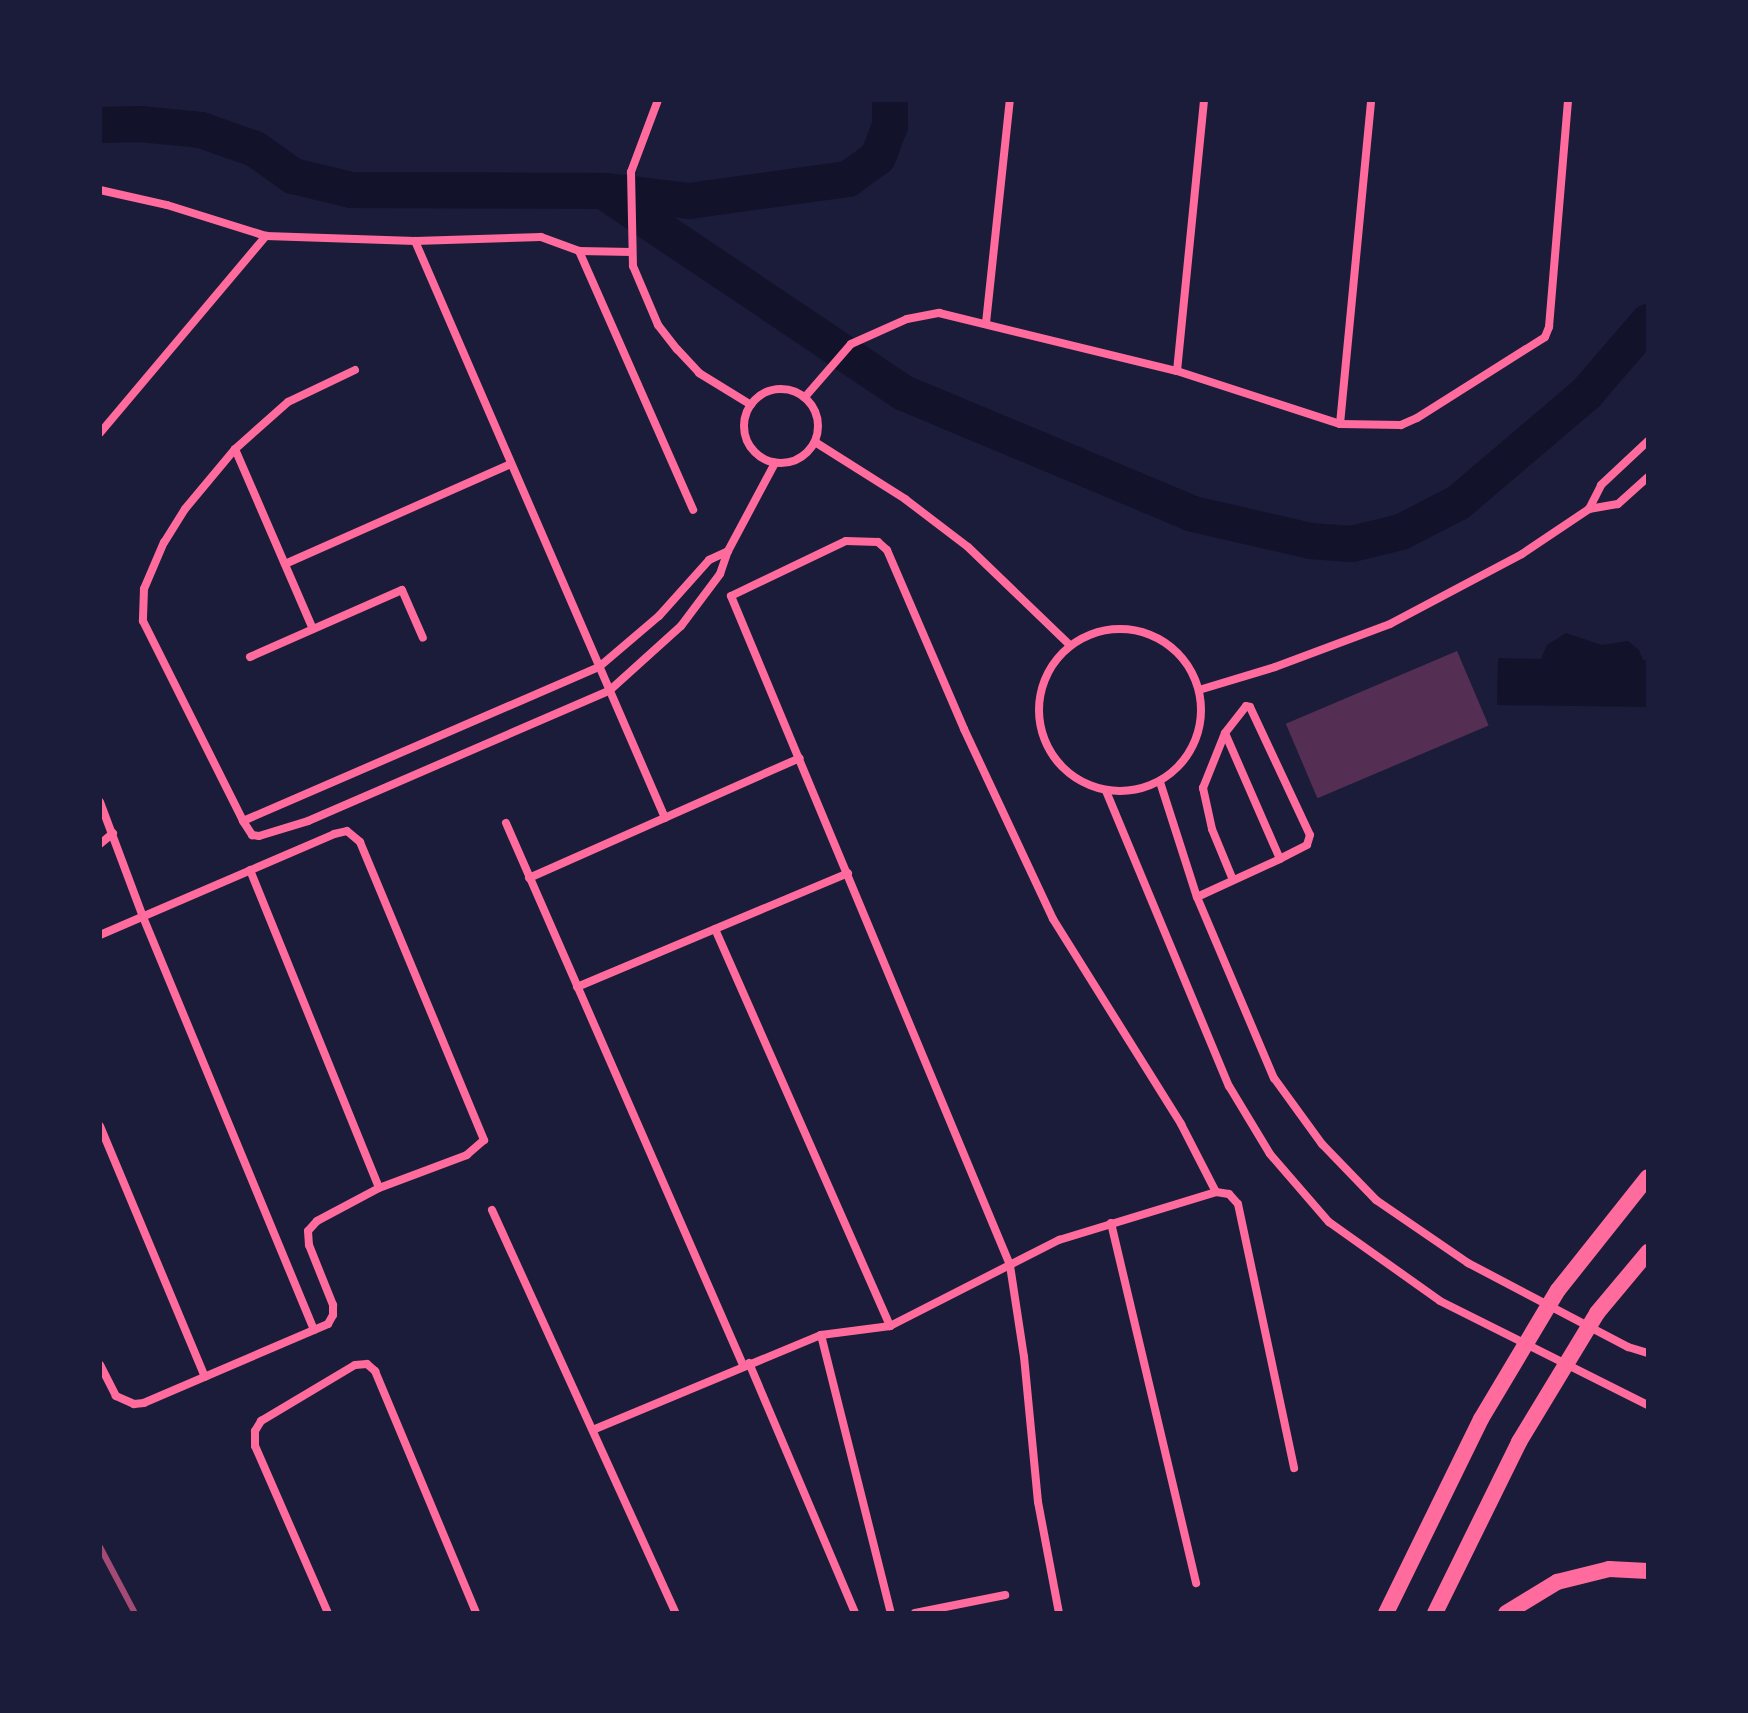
<!DOCTYPE html>
<style>
body{margin:0}
#map{position:relative;width:1748px;height:1713px;overflow:hidden;background:#1b1b3a;font-family:Quicksand,sans-serif}
div>[style]{position:absolute}
.water>*{inset:0;background:#12122b}
.river>*{height:36px;margin:-18px;padding:0 18px;transform-origin:18px;border-radius:18px;background:#12122b}
.building>*{inset:0;background:#542f53;transform-origin:0 0}
.minor>*{height:8px;margin:-4px;padding:0 4px;transform-origin:4px;border-radius:4px;background:#ff6b9d}
.minor>.ring{margin:-4px;padding:0;box-sizing:content-box;background:none;border:8px solid #ff6b9d;border-radius:50%}
.motorway>*{height:16px;margin:-8px;padding:0 8px;transform-origin:8px;border-radius:8px;background:#ff6b9d}
.rail>*{height:6px;margin:-3px;padding:0 3px;transform-origin:3px;border-radius:3px;background:#a44b75}
span{translate:-50% -50%;white-space:nowrap;text-align:center;line-height:1.15;-webkit-text-stroke:6px #1b1b3a;paint-order:stroke}
.frame{position:absolute;inset:0;border:102px solid #1b1b3a;pointer-events:none}
</style>
<div id="map">
<div class="water">
<i style="clip-path:polygon(1566px 633px,1602px 645px,1628px 641px,1639px 650px,1643px 660px,1648px 660px,1648px 707px,1497px 705px,1498px 658px,1541px 659px,1547px 645px)"></i>
</div>
<div class="river">
<i style="left:100px;top:125px;width:40px;rotate:-1.4deg"></i>
<i style="left:140px;top:124px;width:61px;rotate:5.6deg"></i>
<i style="left:201px;top:130px;width:57px;rotate:19.4deg"></i>
<i style="left:255px;top:149px;width:47px;rotate:35.4deg"></i>
<i style="left:293px;top:176px;width:60px;rotate:13.6deg"></i>
<i style="left:351px;top:190px;width:252px;rotate:0.2deg"></i>
<i style="left:603px;top:191px;width:362px;rotate:33.9deg"></i>
<i style="left:904px;top:393px;width:313px;rotate:22.7deg"></i>
<i style="left:1193px;top:514px;width:121px;rotate:12.9deg"></i>
<i style="left:1311px;top:541px;width:41px;rotate:4.2deg"></i>
<i style="left:1352px;top:544px;width:50px;rotate:-13.8deg"></i>
<i style="left:1401px;top:532px;width:65px;rotate:-27.3deg"></i>
<i style="left:1459px;top:502px;width:167px;rotate:-40.4deg"></i>
<i style="left:1586px;top:394px;width:95px;rotate:-49.3deg"></i>
<i style="left:608px;top:191px;width:82px;rotate:7deg"></i>
<i style="left:689px;top:201px;width:161px;rotate:-7.9deg"></i>
<i style="left:848px;top:179px;width:37px;rotate:-36deg"></i>
<i style="left:878px;top:157px;width:34px;rotate:-69deg"></i>
<i style="left:890px;top:125px;width:25px;rotate:-90deg"></i>
</div>
<div class="building">
<i style="left:1457px;top:651px;width:81px;height:186px;rotate:67deg"></i>
</div>
<div class="minor">
<i style="left:658px;top:100px;width:77px;rotate:110.6deg"></i>
<i style="left:631px;top:172px;width:94px;rotate:88.8deg"></i>
<i style="left:633px;top:266px;width:64px;rotate:67deg"></i>
<i style="left:658px;top:325px;width:31px;rotate:52deg"></i>
<i style="left:677px;top:349px;width:33px;rotate:47deg"></i>
<i style="left:699px;top:373px;width:61px;rotate:31.6deg"></i>
<i style="left:100px;top:190px;width:69px;rotate:12.6deg"></i>
<i style="left:167px;top:205px;width:104px;rotate:17.4deg"></i>
<i style="left:266px;top:236px;width:149px;rotate:1.9deg"></i>
<i style="left:415px;top:241px;width:126px;rotate:-1.8deg"></i>
<i style="left:541px;top:237px;width:40px;rotate:20.2deg"></i>
<i style="left:579px;top:251px;width:283px;rotate:66.2deg"></i>
<i style="left:415px;top:241px;width:629px;rotate:66.57deg"></i>
<i style="left:579px;top:251px;width:53px;rotate:1.1deg"></i>
<i style="left:986px;top:323px;width:224px;rotate:-83.9deg"></i>
<i style="left:355px;top:370px;width:74px;rotate:154.5deg"></i>
<i style="left:288px;top:402px;width:71px;rotate:138.4deg"></i>
<i style="left:235px;top:449px;width:78px;rotate:129.8deg"></i>
<i style="left:185px;top:509px;width:39px;rotate:122deg"></i>
<i style="left:164px;top:542px;width:51px;rotate:113.1deg"></i>
<i style="left:144px;top:589px;width:32px;rotate:92deg"></i>
<i style="left:143px;top:621px;width:224px;rotate:63.4deg"></i>
<i style="left:243px;top:821px;width:17px;rotate:57deg"></i>
<i style="left:252px;top:835px;width:7px;rotate:8deg"></i>
<i style="left:259px;top:836px;width:51px;rotate:-17deg"></i>
<i style="left:308px;top:821px;width:328px;rotate:-23.4deg"></i>
<i style="left:609px;top:691px;width:97px;rotate:-42.1deg"></i>
<i style="left:681px;top:626px;width:65px;rotate:-53.1deg"></i>
<i style="left:720px;top:574px;width:24px;rotate:-71deg"></i>
<i style="left:728px;top:551px;width:100px;rotate:-61.9deg"></i>
<i style="left:1177px;top:371px;width:272px;rotate:-84.3deg"></i>
<i class="ring" style="left:744px;top:389px;width:66px;height:66px"></i>
<i style="left:805px;top:397px;width:70px;rotate:-49deg"></i>
<i style="left:851px;top:344px;width:61px;rotate:-24.1deg"></i>
<i style="left:907px;top:319px;width:33px;rotate:-11deg"></i>
<i style="left:939px;top:313px;width:245px;rotate:13.7deg"></i>
<i style="left:1177px;top:371px;width:171px;rotate:18deg"></i>
<i style="left:1340px;top:424px;width:61px;rotate:0.9deg"></i>
<i style="left:1401px;top:425px;width:17px;rotate:-24deg"></i>
<i style="left:1417px;top:418px;width:151px;rotate:-32.3deg"></i>
<i style="left:1545px;top:337px;width:11px;rotate:-68deg"></i>
<i style="left:1549px;top:327px;width:228px;rotate:-85.2deg"></i>
<i style="left:1340px;top:424px;width:325px;rotate:-84.5deg"></i>
<i style="left:100px;top:433px;width:258px;rotate:-49.9deg"></i>
<i style="left:815px;top:442px;width:107px;rotate:32.3deg"></i>
<i style="left:905px;top:499px;width:79px;rotate:37.3deg"></i>
<i style="left:968px;top:547px;width:141px;rotate:43.9deg"></i>
<i style="left:235px;top:449px;width:196px;rotate:66.6deg"></i>
<i style="left:1589px;top:509px;width:27px;rotate:-63deg"></i>
<i style="left:1601px;top:485px;width:64px;rotate:-43.1deg"></i>
<i style="left:285px;top:564px;width:247px;rotate:-23.9deg"></i>
<i class="ring" style="left:1039px;top:629px;width:154px;height:154px"></i>
<i style="left:250px;top:657px;width:166px;rotate:-23.8deg"></i>
<i style="left:402px;top:590px;width:52px;rotate:66.4deg"></i>
<i style="left:1199px;top:690px;width:79px;rotate:-16.8deg"></i>
<i style="left:1275px;top:667px;width:123px;rotate:-20.5deg"></i>
<i style="left:1390px;top:624px;width:149px;rotate:-27.9deg"></i>
<i style="left:1522px;top:554px;width:81px;rotate:-33.9deg"></i>
<i style="left:1589px;top:509px;width:29px;rotate:-10deg"></i>
<i style="left:1618px;top:504px;width:40px;rotate:-42deg"></i>
<i style="left:1160px;top:782px;width:121px;rotate:72.2deg"></i>
<i style="left:1197px;top:897px;width:197px;rotate:67deg"></i>
<i style="left:1274px;top:1078px;width:82px;rotate:54deg"></i>
<i style="left:1322px;top:1144px;width:78px;rotate:46deg"></i>
<i style="left:1376px;top:1200px;width:112px;rotate:34.4deg"></i>
<i style="left:1468px;top:1263px;width:181px;rotate:27.7deg"></i>
<i style="left:1628px;top:1347px;width:21px;rotate:17deg"></i>
<i style="left:1106px;top:791px;width:320px;rotate:67.4deg"></i>
<i style="left:1229px;top:1086px;width:79px;rotate:58.9deg"></i>
<i style="left:1270px;top:1154px;width:90px;rotate:49.1deg"></i>
<i style="left:1329px;top:1222px;width:136px;rotate:35.4deg"></i>
<i style="left:1440px;top:1301px;width:233px;rotate:26.6deg"></i>
<i style="left:100px;top:802px;width:123px;rotate:69.5deg"></i>
<i style="left:143px;top:917px;width:447px;rotate:67.5deg"></i>
<i style="left:243px;top:821px;width:388px;rotate:-23.4deg"></i>
<i style="left:599px;top:667px;width:79px;rotate:-40.4deg"></i>
<i style="left:659px;top:616px;width:75px;rotate:-48.2deg"></i>
<i style="left:709px;top:560px;width:21px;rotate:-25deg"></i>
<i style="left:506px;top:823px;width:592px;rotate:66.38deg"></i>
<i style="left:100px;top:844px;width:17px;rotate:-40deg"></i>
<i style="left:250px;top:870px;width:343px;rotate:67.9deg"></i>
<i style="left:529px;top:878px;width:296px;rotate:-23.9deg"></i>
<i style="left:1233px;top:880px;width:55px;rotate:-112.4deg"></i>
<i style="left:1212px;top:829px;width:42px;rotate:-102.4deg"></i>
<i style="left:1203px;top:788px;width:59px;rotate:-68.2deg"></i>
<i style="left:1225px;top:733px;width:34px;rotate:-52deg"></i>
<i style="left:1246px;top:706px;width:4px;rotate:14deg"></i>
<i style="left:1250px;top:707px;width:141px;rotate:64.9deg"></i>
<i style="left:1310px;top:835px;width:10px;rotate:107deg"></i>
<i style="left:1307px;top:845px;width:30px;rotate:153deg"></i>
<i style="left:1197px;top:897px;width:91px;rotate:-24.6deg"></i>
<i style="left:1280px;top:859px;width:137px;rotate:-113.6deg"></i>
<i style="left:715px;top:929px;width:434px;rotate:66.2deg"></i>
<i style="left:100px;top:935px;width:255px;rotate:-23.3deg"></i>
<i style="left:334px;top:834px;width:13px;rotate:-13deg"></i>
<i style="left:347px;top:831px;width:17px;rotate:40deg"></i>
<i style="left:360px;top:842px;width:323px;rotate:67.4deg"></i>
<i style="left:484px;top:1140px;width:23px;rotate:139deg"></i>
<i style="left:467px;top:1155px;width:94px;rotate:159.4deg"></i>
<i style="left:379px;top:1188px;width:70px;rotate:152deg"></i>
<i style="left:317px;top:1221px;width:13px;rotate:132deg"></i>
<i style="left:308px;top:1231px;width:14px;rotate:86deg"></i>
<i style="left:309px;top:1245px;width:65px;rotate:68.2deg"></i>
<i style="left:333px;top:1305px;width:10px;rotate:90deg"></i>
<i style="left:333px;top:1315px;width:10px;rotate:119deg"></i>
<i style="left:328px;top:1324px;width:200px;rotate:156.8deg"></i>
<i style="left:144px;top:1403px;width:10px;rotate:174deg"></i>
<i style="left:134px;top:1404px;width:20px;rotate:-156deg"></i>
<i style="left:116px;top:1396px;width:35px;rotate:-117deg"></i>
<i style="left:577px;top:987px;width:294px;rotate:-22.8deg"></i>
<i style="left:100px;top:1126px;width:272px;rotate:67.3deg"></i>
<i style="left:492px;top:1210px;width:443px;rotate:65.5deg"></i>
<i style="left:1111px;top:1223px;width:370px;rotate:76.7deg"></i>
<i style="left:821px;top:1335px;width:287px;rotate:75.9deg"></i>
<i style="left:749px;top:1363px;width:272px;rotate:67deg"></i>
<i style="left:595px;top:1429px;width:245px;rotate:-22.6deg"></i>
<i style="left:821px;top:1335px;width:70px;rotate:-7.4deg"></i>
<i style="left:890px;top:1326px;width:190px;rotate:-27deg"></i>
<i style="left:1059px;top:1240px;width:164px;rotate:-17deg"></i>
<i style="left:328px;top:1613px;width:182px;rotate:-113.6deg"></i>
<i style="left:255px;top:1446px;width:15px;rotate:-90deg"></i>
<i style="left:255px;top:1431px;width:12px;rotate:-59deg"></i>
<i style="left:261px;top:1421px;width:109px;rotate:-30.8deg"></i>
<i style="left:355px;top:1365px;width:12px;rotate:-5deg"></i>
<i style="left:367px;top:1364px;width:11px;rotate:41deg"></i>
<i style="left:375px;top:1371px;width:262px;rotate:67.3deg"></i>
<i style="left:915px;top:1613px;width:92px;rotate:-11.3deg"></i>
<i style="left:1059px;top:1613px;width:113px;rotate:-100.7deg"></i>
<i style="left:1038px;top:1502px;width:146px;rotate:-95.5deg"></i>
<i style="left:1024px;top:1357px;width:93px;rotate:-98.7deg"></i>
<i style="left:1010px;top:1265px;width:725px;rotate:-112.64deg"></i>
<i style="left:731px;top:596px;width:127px;rotate:-25.6deg"></i>
<i style="left:846px;top:541px;width:32px;rotate:2deg"></i>
<i style="left:878px;top:542px;width:12px;rotate:42deg"></i>
<i style="left:887px;top:550px;width:195px;rotate:66.7deg"></i>
<i style="left:964px;top:729px;width:210px;rotate:64.9deg"></i>
<i style="left:1053px;top:919px;width:242px;rotate:58deg"></i>
<i style="left:1181px;top:1124px;width:76px;rotate:62.8deg"></i>
<i style="left:1216px;top:1192px;width:13px;rotate:9deg"></i>
<i style="left:1229px;top:1194px;width:13px;rotate:48deg"></i>
<i style="left:1238px;top:1204px;width:270px;rotate:78deg"></i>
</div>
<div class="motorway">
<i style="left:1386px;top:1613px;width:216px;rotate:-63.9deg"></i>
<i style="left:1481px;top:1419px;width:150px;rotate:-59.2deg"></i>
<i style="left:1558px;top:1290px;width:144px;rotate:-51.5deg"></i>
<i style="left:1435px;top:1613px;width:191px;rotate:-63.8deg"></i>
<i style="left:1519px;top:1442px;width:151px;rotate:-58.8deg"></i>
<i style="left:1597px;top:1313px;width:80px;rotate:-50.1deg"></i>
<i style="left:1506px;top:1613px;width:60px;rotate:-31.3deg"></i>
<i style="left:1557px;top:1582px;width:54px;rotate:-14deg"></i>
<i style="left:1609px;top:1569px;width:39px;rotate:3deg"></i>
</div>
<div class="rail">
<i style="left:100px;top:1547px;width:75px;rotate:62.1deg"></i>
</div>
<div class="frame"></div>
</div>
